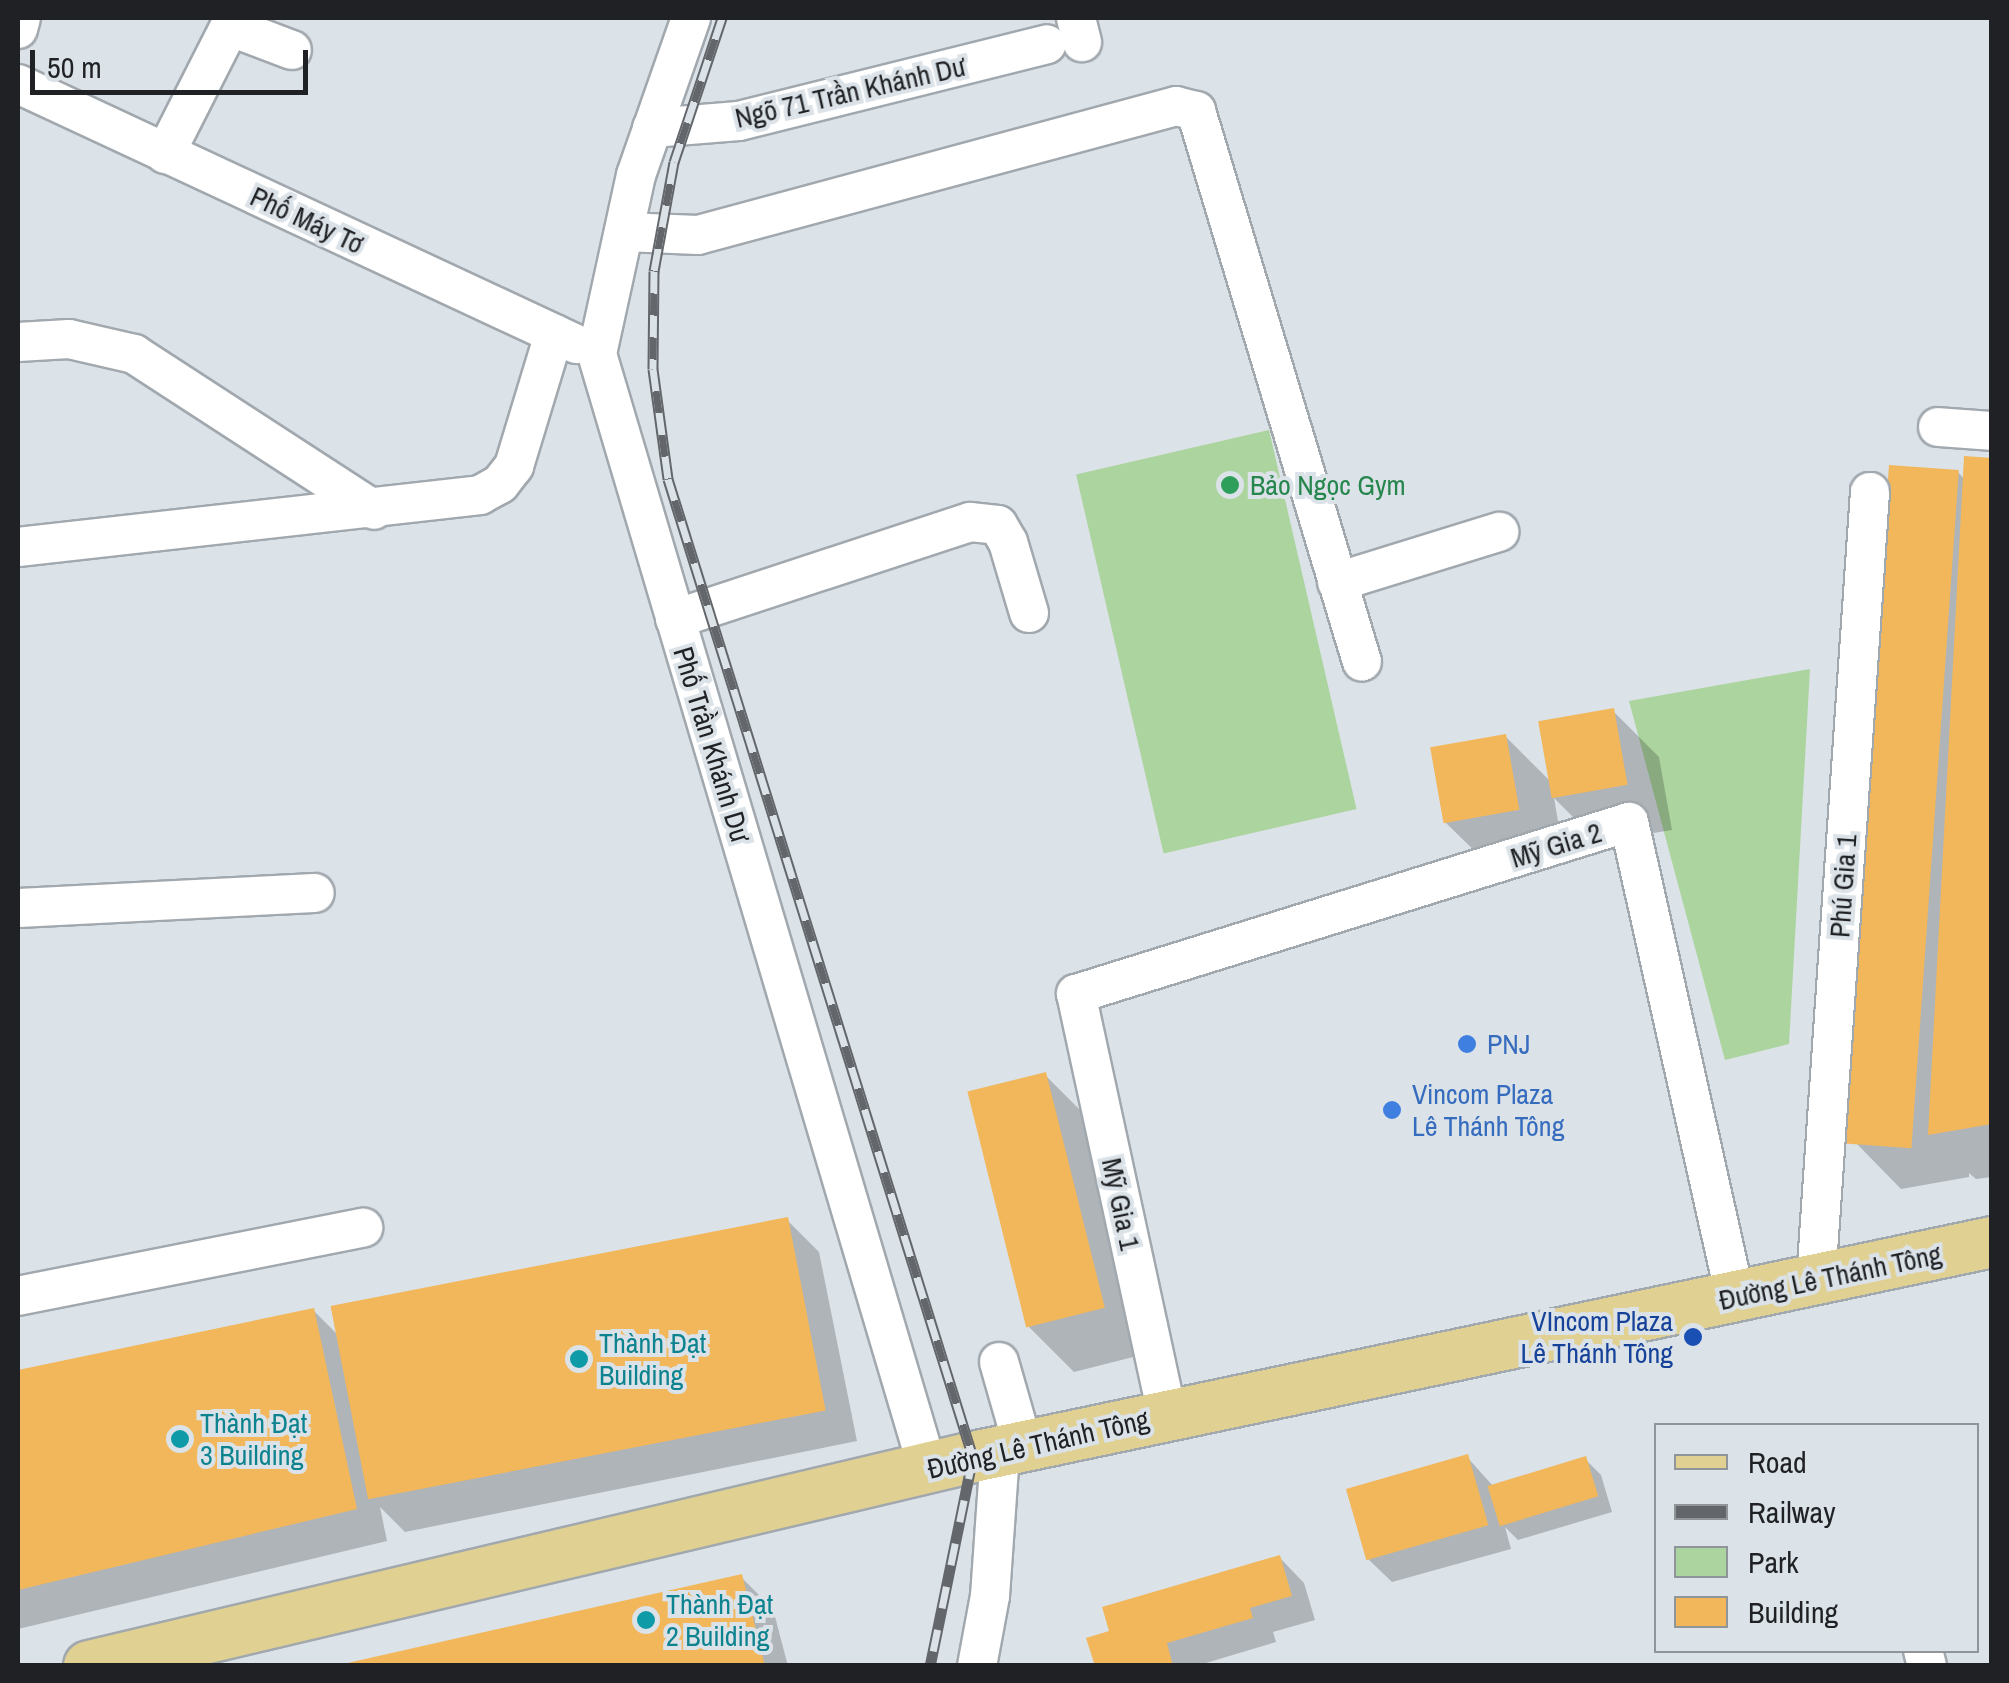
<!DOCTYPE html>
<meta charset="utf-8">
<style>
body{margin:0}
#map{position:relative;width:2009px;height:1683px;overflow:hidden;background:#dbe2e8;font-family:"Archivo Narrow",sans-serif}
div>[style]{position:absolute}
.green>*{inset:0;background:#acd49e;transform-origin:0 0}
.shadow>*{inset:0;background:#0003}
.building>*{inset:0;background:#f2b75a;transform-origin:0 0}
.roads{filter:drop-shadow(2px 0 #a1a8ae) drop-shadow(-2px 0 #a1a8ae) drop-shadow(0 2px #a1a8ae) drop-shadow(0 -2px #a1a8ae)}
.minor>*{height:38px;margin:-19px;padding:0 19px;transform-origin:19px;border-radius:19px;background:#fff}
.major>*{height:50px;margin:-25px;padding:0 25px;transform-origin:25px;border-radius:25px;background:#e0d092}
.rail>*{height:11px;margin-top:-5.5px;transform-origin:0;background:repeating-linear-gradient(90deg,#dbe2e8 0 22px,#63676b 0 44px);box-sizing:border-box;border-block:2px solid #63676b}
.dots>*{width:28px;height:28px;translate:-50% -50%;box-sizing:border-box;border:5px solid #dbe2e8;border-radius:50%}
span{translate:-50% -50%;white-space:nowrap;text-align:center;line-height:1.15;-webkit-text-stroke:8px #dbe2e8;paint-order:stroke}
.street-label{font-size:28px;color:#1f2124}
.leisure-label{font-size:28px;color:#27864d}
.left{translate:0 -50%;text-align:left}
.shop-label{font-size:28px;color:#366cbe}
.transit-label{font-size:28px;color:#164399}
.right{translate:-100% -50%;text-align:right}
.culture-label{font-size:28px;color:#0d838f}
.frame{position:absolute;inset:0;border:20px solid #1f2124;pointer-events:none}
.legend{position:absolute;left:1654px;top:1423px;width:325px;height:230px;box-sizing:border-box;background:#dbe2e8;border:2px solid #90959a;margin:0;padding:12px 18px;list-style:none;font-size:30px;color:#1f2124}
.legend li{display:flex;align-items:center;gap:20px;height:50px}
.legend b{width:50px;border:2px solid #90959a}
.scale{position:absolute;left:30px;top:50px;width:278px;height:45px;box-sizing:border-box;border:5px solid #1f2124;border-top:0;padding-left:12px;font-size:30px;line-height:35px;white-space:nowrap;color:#1f2124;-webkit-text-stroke:8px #dbe2e8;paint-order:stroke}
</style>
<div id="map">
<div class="green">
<i style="left:1269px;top:430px;width:389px;height:198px;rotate:77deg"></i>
<i style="clip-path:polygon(1810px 669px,1789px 1044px,1725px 1060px,1629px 701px)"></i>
</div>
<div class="shadow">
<i style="clip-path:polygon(1992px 460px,1992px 1177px,1976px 1179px,1969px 1173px,1969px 1177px,1901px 1189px,1856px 1143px,1958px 472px,1965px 480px)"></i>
<i style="clip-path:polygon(1613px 711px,1659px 757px,1672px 830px,1598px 842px,1554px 798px,1564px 855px,1491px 867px,1445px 822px,1505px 736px,1550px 781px)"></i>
<i style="clip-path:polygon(1045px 1075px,1091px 1121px,1149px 1353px,1074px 1372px,1028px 1326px)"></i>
<i style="clip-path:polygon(787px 1220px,819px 1252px,857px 1441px,405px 1532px,380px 1507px,387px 1541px,18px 1629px,18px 1372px,313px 1310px,340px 1337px)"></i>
<i style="clip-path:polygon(1467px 1457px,1493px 1486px,1585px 1459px,1601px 1475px,1612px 1512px,1518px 1540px,1505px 1527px,1511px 1549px,1392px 1582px,1367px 1558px)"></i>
<i style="clip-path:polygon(1280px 1558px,1304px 1583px,1315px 1620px,1273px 1632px,1276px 1642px,1196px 1666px,1097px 1666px)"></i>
<i style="clip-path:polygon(741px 1577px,773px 1609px,788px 1666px,347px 1666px)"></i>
</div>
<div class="building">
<i style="clip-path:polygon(1964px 456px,1992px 458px,1992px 1124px,1928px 1135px)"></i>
<i style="left:1889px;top:465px;width:70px;height:680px;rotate:4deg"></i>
<i style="left:1614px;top:708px;width:78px;height:77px;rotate:80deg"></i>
<i style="left:1506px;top:734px;width:77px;height:77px;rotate:80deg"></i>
<i style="left:1046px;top:1072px;width:243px;height:81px;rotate:76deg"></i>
<i style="left:788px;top:1217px;width:197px;height:466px;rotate:79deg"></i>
<i style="clip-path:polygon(314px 1308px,357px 1509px,18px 1590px,18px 1370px)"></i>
<i style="left:1468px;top:1454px;width:74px;height:127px;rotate:74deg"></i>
<i style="left:1586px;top:1456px;width:42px;height:103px;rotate:73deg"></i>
<i style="clip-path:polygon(1280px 1555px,1292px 1596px,1250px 1608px,1253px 1618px,1167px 1643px,1173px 1666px,1095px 1666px,1086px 1638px,1109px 1631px,1102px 1607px)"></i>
<i style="clip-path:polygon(742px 1574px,765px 1666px,343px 1666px,343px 1664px)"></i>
</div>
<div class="roads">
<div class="minor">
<i style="left:691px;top:18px;width:166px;rotate:109.3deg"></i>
<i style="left:636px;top:175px;width:183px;rotate:102.3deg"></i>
<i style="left:597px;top:354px;width:1163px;rotate:73.47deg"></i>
<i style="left:1076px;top:18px;width:25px;rotate:76deg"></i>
<i style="left:231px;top:27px;width:65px;rotate:20.7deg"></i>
<i style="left:18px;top:29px;width:11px;rotate:-75deg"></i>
<i style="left:18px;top:84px;width:616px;rotate:24.98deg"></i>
<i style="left:652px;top:128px;width:87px;rotate:-4.6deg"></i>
<i style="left:739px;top:121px;width:317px;rotate:-14deg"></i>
<i style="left:165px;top:154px;width:153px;rotate:-63.1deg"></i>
<i style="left:624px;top:232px;width:74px;rotate:2.3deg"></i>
<i style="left:698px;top:235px;width:495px;rotate:-15.1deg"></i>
<i style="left:1176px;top:106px;width:21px;rotate:14deg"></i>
<i style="left:1196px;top:111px;width:575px;rotate:73.23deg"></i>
<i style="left:18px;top:342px;width:51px;rotate:-3.4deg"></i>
<i style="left:69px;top:339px;width:67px;rotate:13deg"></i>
<i style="left:134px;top:354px;width:286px;rotate:33deg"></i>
<i style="left:1938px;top:427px;width:54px;rotate:4.2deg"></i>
<i style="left:18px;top:547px;width:465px;rotate:-6.4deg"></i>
<i style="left:480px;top:495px;width:23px;rotate:-29deg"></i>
<i style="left:500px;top:484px;width:23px;rotate:-52deg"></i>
<i style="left:514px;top:466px;width:138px;rotate:-73.1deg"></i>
<i style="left:1337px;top:582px;width:170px;rotate:-17.2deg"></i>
<i style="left:675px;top:619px;width:311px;rotate:-18.2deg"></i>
<i style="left:970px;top:522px;width:28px;rotate:6deg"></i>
<i style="left:998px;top:525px;width:20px;rotate:60deg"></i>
<i style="left:1008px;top:542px;width:74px;rotate:73.5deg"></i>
<i style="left:18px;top:908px;width:297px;rotate:-2.9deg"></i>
<i style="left:1816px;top:1280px;width:790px;rotate:-86.08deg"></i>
<i style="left:18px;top:1296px;width:352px;rotate:-11.2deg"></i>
<i style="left:999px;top:1362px;width:91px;rotate:74deg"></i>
<i style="left:1167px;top:1414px;width:430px;rotate:-102.2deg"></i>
<i style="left:1076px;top:994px;width:579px;rotate:-17.28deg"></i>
<i style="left:1629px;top:822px;width:487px;rotate:77.4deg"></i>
<i style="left:1923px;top:1650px;width:16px;rotate:76deg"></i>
<i style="left:977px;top:1666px;width:71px;rotate:-79.5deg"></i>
<i style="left:990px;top:1596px;width:144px;rotate:-86deg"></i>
</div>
<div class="major">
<i style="left:89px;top:1666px;width:908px;rotate:-13.3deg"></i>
<i style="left:973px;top:1457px;width:1041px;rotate:-11.91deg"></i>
</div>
</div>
<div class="rail">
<i style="left:722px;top:18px;width:152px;rotate:108.4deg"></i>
<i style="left:674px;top:162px;width:111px;rotate:100.4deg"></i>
<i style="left:654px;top:271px;width:98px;rotate:90.6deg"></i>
<i style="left:653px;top:369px;width:111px;rotate:82.2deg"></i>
<i style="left:668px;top:479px;width:1024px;rotate:72.68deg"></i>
<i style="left:973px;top:1457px;width:213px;rotate:101.6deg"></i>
</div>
<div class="dots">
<i style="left:1230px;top:485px;background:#2e9e5b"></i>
<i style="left:1467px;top:1044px;background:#3f7fe0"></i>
<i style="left:1392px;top:1110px;background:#3f7fe0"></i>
<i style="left:1693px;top:1337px;background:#1a4fb4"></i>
<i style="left:579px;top:1359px;background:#0f9aa8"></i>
<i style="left:180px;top:1439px;background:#0f9aa8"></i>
<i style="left:646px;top:1620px;background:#0f9aa8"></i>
</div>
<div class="street-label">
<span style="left:850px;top:92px;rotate:-13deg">Ngõ 71 Trần Khánh Dư</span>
<span style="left:307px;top:220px;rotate:25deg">Phố Máy Tơ</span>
<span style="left:712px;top:744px;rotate:73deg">Phố Trần Khánh Dư</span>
<span style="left:1556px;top:845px;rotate:-17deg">Mỹ Gia 2</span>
<span style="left:1843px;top:886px;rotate:-86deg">Phú Gia 1</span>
<span style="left:1121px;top:1204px;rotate:78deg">Mỹ Gia 1</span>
<span style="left:1830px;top:1277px;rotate:-12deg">Đường Lê Thánh Tông</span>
<span style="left:1038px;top:1444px;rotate:-13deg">Đường Lê Thánh Tông</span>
</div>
<div class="leisure-label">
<span class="left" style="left:1250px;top:485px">Bảo Ngọc Gym</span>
</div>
<div class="shop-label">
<span class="left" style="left:1487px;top:1044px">PNJ</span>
<span class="left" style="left:1412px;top:1110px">Vincom Plaza<br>Lê Thánh Tông</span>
</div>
<div class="transit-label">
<span class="right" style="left:1673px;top:1337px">VIncom Plaza<br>Lê Thánh Tông</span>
</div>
<div class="culture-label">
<span class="left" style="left:599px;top:1359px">Thành Đạt<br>Building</span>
<span class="left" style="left:200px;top:1439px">Thành Đạt<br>3 Building</span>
<span class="left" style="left:666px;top:1620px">Thành Đạt<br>2 Building</span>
</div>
<div class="frame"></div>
<ul class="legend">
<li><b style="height:12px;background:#e0d092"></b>Road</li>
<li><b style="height:12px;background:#63676b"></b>Railway</li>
<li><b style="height:28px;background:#acd49e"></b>Park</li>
<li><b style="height:28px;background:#f2b75a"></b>Building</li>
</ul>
<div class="scale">50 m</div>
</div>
